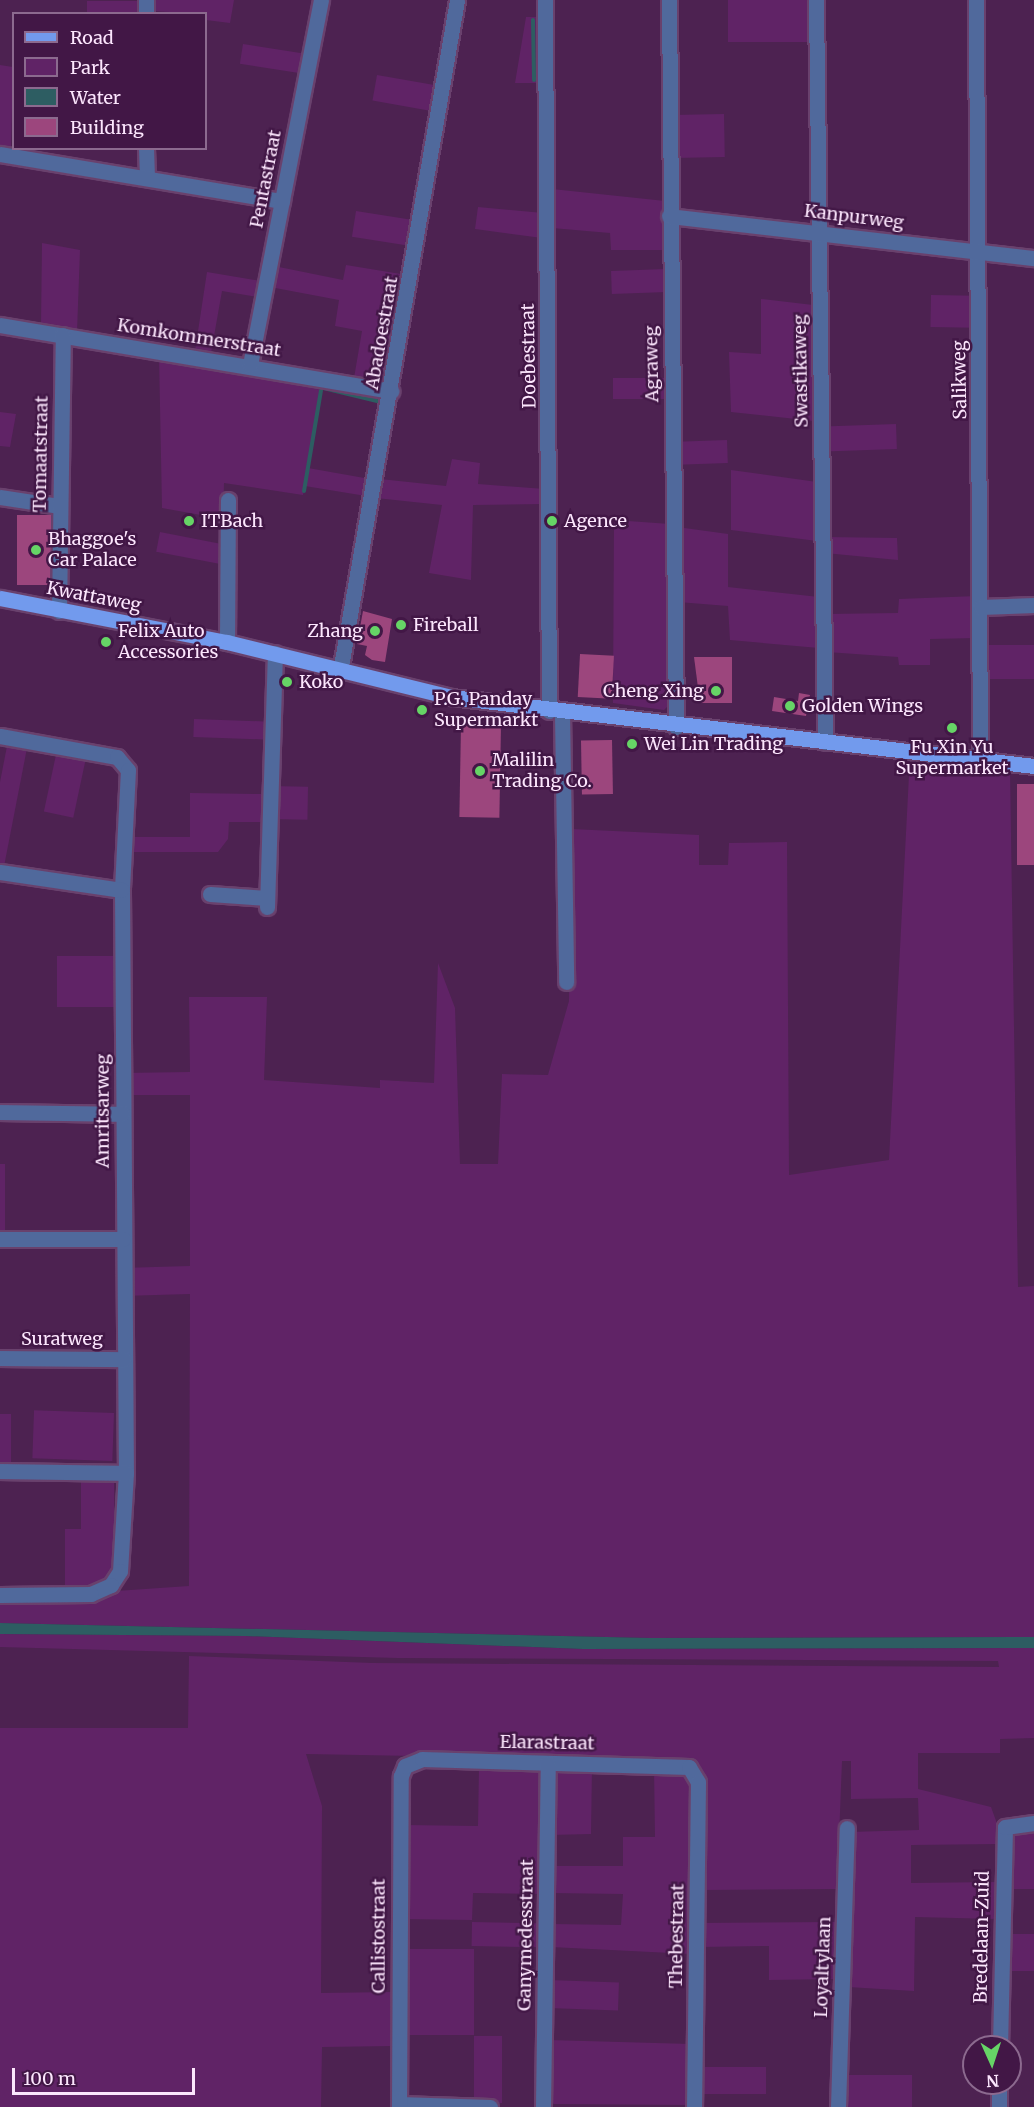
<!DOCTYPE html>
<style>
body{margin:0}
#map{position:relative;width:1034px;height:2107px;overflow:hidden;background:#4d2251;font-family:Merriweather,serif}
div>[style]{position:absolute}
.green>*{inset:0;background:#602366;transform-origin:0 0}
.water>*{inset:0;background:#2d5d62}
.stream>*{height:4px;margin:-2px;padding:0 2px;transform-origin:2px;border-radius:2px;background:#2d5d62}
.building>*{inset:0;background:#9c467d;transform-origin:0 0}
.roads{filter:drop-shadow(2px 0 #69416d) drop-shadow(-2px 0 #69416d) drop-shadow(0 2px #69416d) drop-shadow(0 -2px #69416d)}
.minor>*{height:15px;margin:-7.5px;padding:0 7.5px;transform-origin:7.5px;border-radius:7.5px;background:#50699c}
.primary>*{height:15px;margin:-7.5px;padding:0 7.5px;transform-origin:7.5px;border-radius:7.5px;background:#729aed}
.dots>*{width:16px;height:16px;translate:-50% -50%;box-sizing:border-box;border:3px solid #421746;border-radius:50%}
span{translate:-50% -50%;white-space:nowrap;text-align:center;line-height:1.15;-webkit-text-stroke:5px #421746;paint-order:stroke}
.street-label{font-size:18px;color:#fce6fd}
.poi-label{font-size:18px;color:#fce6fd}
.left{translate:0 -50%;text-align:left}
.right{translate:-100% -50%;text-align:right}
.legend{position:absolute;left:12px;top:12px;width:195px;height:138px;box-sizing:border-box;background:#421746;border:2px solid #8c6a8f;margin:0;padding:8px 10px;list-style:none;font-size:18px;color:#fce6fd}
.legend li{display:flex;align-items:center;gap:12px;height:30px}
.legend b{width:30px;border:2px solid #8c6a8f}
.north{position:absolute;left:962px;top:2035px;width:60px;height:60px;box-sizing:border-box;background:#421746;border:2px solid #8c6a8f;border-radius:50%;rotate:177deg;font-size:16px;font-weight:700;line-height:24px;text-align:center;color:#fce6fd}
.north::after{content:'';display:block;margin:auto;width:21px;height:27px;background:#66d466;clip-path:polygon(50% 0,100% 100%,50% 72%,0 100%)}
.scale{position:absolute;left:12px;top:2068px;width:183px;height:27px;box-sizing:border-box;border:3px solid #fce6fd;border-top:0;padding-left:8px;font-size:18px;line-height:21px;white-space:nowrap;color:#fce6fd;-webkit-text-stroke:4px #421746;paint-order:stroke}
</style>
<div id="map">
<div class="green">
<i style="clip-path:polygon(150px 0,234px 0,230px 23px,206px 20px,206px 14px,151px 11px)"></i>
<i style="left:728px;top:0;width:84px;height:42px"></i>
<i style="left:87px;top:1px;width:54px;height:12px"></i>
<i style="clip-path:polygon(526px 17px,541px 17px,542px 83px,515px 83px)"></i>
<i style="left:243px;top:44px;width:63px;height:20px;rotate:9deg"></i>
<i style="clip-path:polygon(0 65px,13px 67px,11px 148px,0 146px)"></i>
<i style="left:377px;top:75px;width:64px;height:26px;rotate:10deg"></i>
<i style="left:724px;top:114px;width:43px;height:51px;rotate:89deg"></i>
<i style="clip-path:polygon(552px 189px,665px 201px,665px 250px,611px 250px,610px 233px,552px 228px)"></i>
<i style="clip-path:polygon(478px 207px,543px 213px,542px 238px,475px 229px)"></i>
<i style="left:356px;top:211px;width:61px;height:26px;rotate:9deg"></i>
<i style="clip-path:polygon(42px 243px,80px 250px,77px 332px,41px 326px)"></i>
<i style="clip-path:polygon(346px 265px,407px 275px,383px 382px,354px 378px,362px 331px,335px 326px,339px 300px,270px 287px,274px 266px,343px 280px)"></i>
<i style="left:666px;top:269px;width:23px;height:55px;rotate:88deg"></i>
<i style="clip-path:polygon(207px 272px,261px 281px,258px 297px,222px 291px,211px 353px,195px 351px)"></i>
<i style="left:931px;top:295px;width:44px;height:32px;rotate:1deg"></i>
<i style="clip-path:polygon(761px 299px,813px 305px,814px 421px,731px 412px,729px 352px,761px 354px)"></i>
<i style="clip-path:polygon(159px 355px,323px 383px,308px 468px,370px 479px,366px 496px,305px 486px,303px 495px,224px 483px,223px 519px,162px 508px)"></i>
<i style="left:667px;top:378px;width:21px;height:54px;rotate:90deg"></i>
<i style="clip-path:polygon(0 412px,16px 414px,10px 447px,0 446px)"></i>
<i style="left:896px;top:424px;width:25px;height:72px;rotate:88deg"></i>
<i style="left:727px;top:440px;width:23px;height:50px;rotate:88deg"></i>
<i style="clip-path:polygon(452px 459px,480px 463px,478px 484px,545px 489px,544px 504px,473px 505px,471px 580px,429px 573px,442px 505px,376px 498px,380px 479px,446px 486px)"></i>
<i style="clip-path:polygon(731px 470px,817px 482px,817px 541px,731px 530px)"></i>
<i style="clip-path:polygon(614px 520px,670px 524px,670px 704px,664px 710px,613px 703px)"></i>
<i style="clip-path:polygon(677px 527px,728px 534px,728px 587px,819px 597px,819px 648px,730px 640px,728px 606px,678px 602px)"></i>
<i style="left:160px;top:532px;width:64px;height:20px;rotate:11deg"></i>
<i style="clip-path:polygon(825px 537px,897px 538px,898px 560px,825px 553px)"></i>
<i style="clip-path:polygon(977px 596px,977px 638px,930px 639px,930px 665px,899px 665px,898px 657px,827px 652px,827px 614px,898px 613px,899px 599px)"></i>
<i style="left:1034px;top:645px;width:34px;height:47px;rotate:90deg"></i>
<i style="left:194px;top:719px;width:70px;height:18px;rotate:2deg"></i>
<i style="left:8px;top:741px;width:20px;height:127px;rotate:11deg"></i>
<i style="left:57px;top:750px;width:30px;height:63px;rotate:12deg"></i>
<i style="clip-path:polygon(910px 756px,1010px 770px,1018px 1287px,1034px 1286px,1034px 1637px,650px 1638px,0 1623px,0 1599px,189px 1586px,190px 1294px,121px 1296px,121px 1268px,190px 1266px,190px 1095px,124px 1095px,123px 1073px,190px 1072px,189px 997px,267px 997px,264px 1080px,380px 1088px,380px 1080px,434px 1083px,438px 963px,455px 1008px,460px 1164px,498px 1164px,502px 1074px,548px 1075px,569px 1001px,571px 829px,699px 835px,699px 865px,728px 865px,729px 843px,787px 842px,789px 1175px,889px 1160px)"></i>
<i style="left:269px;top:786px;width:39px;height:33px;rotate:1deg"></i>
<i style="clip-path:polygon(190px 793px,263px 794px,261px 822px,229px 822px,228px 839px,218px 852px,127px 852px,127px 837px,190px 837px)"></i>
<i style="left:57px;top:956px;width:60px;height:51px"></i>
<i style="left:0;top:1164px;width:5px;height:69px"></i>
<i style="left:114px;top:1413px;width:48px;height:80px;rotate:92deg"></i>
<i style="left:0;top:1414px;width:11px;height:50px"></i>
<i style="clip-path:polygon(81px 1471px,114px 1474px,115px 1567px,109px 1581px,96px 1589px,65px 1590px,65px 1529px,81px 1529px)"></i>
<i style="clip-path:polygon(0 1634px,245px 1636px,583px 1649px,1034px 1648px,1034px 1738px,1000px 1739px,1000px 1753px,918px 1753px,918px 1789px,991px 1807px,999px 1829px,998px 1844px,911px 1845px,911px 1883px,998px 1882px,997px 1919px,915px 1917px,914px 1991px,848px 1987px,849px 1832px,919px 1830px,918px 1798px,851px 1799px,851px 1761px,842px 1761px,837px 1889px,702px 1890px,702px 1779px,681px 1761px,306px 1754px,322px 1806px,321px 1993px,394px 1992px,394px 2046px,322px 2047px,321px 2107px,0 2107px,0 1728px,188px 1728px,189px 1656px,372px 1663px,999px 1667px,998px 1661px,398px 1658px,0 1647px)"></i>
<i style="clip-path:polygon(479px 1766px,543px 1772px,543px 1894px,473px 1893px,472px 1920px,403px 1919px,404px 1825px,478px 1826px)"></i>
<i style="clip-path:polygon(592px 1766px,591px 1834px,550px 1835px,553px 1775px,560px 1769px)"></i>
<i style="clip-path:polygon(654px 1767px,672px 1767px,692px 1778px,691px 1954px,551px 1947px,551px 1924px,621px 1925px,623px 1894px,550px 1893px,551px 1866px,623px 1866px,623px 1837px,655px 1837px)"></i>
<i style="clip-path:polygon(1034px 1827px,1034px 1889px,1008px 1889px,1011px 1834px)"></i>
<i style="left:472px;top:1922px;width:68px;height:24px;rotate:1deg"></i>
<i style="clip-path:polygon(837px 1922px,836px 1979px,769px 1980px,769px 1946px,699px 1947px,700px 1923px)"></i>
<i style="left:1007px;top:1934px;width:27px;height:37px"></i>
<i style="left:404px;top:1949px;width:70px;height:86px"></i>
<i style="left:549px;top:1980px;width:70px;height:28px;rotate:2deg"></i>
<i style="left:474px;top:2036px;width:28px;height:67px"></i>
<i style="clip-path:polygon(549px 2040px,691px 2044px,687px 2105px,554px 2104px,547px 2100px)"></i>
<i style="left:699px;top:2067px;width:67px;height:27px"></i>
<i style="left:842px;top:2075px;width:70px;height:32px"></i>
</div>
<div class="water">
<i style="clip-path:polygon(0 1623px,650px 1638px,1034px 1637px,1034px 1648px,583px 1649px,245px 1636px,0 1634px)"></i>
</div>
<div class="stream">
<i style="left:533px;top:20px;width:60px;rotate:89deg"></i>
<i style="left:311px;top:385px;width:68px;rotate:13.6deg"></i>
<i style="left:304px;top:491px;width:102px;rotate:-80.4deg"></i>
</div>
<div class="building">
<i style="left:17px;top:515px;width:34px;height:70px"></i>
<i style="clip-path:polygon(363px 611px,392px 619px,385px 662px,372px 660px,365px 655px,367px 646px,357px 644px)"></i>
<i style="left:580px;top:654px;width:34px;height:43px;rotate:3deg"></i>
<i style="clip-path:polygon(694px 657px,732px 657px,732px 703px,700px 703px)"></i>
<i style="clip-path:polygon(799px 693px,810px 695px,806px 716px,772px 711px,774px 697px,798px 701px)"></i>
<i style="left:461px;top:724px;width:40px;height:93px;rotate:1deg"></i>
<i style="left:612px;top:740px;width:54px;height:31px;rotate:89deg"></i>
<i style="left:1017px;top:784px;width:17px;height:81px"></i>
</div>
<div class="roads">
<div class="minor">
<i style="left:146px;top:0;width:14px;rotate:90deg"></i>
<i style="left:545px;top:0;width:711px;rotate:89.68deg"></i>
<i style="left:669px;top:0;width:727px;rotate:89.45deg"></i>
<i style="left:816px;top:0;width:742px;rotate:89.31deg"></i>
<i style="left:976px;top:0;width:759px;rotate:89.7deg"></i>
<i style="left:146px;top:148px;width:29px;rotate:88deg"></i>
<i style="left:0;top:154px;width:286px;rotate:9.5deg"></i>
<i style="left:669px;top:216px;width:367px;rotate:6.6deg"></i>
<i style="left:0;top:325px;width:397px;rotate:9.6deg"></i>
<i style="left:250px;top:365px;width:372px;rotate:-79deg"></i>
<i style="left:0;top:497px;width:60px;rotate:8.7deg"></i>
<i style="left:981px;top:607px;width:53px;rotate:-2.2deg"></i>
<i style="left:59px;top:611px;width:276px;rotate:-89.2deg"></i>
<i style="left:227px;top:642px;width:142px;rotate:-89.6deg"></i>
<i style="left:340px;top:672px;width:682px;rotate:-80.12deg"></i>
<i style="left:562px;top:713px;width:269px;rotate:89.1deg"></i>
<i style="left:0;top:736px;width:119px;rotate:10.2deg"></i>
<i style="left:117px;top:757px;width:17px;rotate:50deg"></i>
<i style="left:128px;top:770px;width:120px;rotate:92.9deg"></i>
<i style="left:122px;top:890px;width:583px;rotate:89.61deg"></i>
<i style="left:126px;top:1473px;width:98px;rotate:93.5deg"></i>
<i style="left:120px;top:1571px;width:17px;rotate:123deg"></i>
<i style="left:111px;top:1585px;width:22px;rotate:156deg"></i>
<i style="left:91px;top:1594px;width:91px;rotate:179.4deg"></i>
<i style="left:0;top:872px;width:123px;rotate:8.4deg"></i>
<i style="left:210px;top:894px;width:57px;rotate:4deg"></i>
<i style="left:267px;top:907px;width:254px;rotate:-88.2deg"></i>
<i style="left:0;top:1112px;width:122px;rotate:0.9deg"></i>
<i style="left:0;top:1239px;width:123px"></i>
<i style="left:0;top:1358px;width:124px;rotate:0.5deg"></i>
<i style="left:0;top:1471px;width:126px;rotate:0.9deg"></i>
<i style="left:1000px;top:2047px;width:220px;rotate:-88.7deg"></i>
<i style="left:1005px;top:1827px;width:29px;rotate:-8deg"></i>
<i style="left:399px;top:2104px;width:91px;rotate:1.9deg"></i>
<i style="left:399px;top:2107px;width:331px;rotate:-89.7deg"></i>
<i style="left:401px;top:1776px;width:11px;rotate:-68deg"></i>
<i style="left:405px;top:1766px;width:18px;rotate:-22deg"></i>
<i style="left:422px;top:1759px;width:267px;rotate:1.7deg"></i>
<i style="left:689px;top:1767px;width:17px;rotate:59deg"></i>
<i style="left:698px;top:1782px;width:325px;rotate:90.7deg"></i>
<i style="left:543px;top:2107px;width:344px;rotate:-89.2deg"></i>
<i style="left:838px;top:2107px;width:279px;rotate:-88.2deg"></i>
<i style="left:999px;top:2107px;width:24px;rotate:-90deg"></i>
</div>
<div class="primary">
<i style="left:0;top:598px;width:231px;rotate:11deg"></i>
<i style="left:227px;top:642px;width:231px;rotate:13.8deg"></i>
<i style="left:451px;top:697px;width:587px;rotate:6.75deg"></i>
</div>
</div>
<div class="dots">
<i style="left:189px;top:521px;background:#66d466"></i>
<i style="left:552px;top:521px;background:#66d466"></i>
<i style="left:36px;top:550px;background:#66d466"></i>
<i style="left:401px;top:625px;background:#66d466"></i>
<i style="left:375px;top:631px;background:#66d466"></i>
<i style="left:106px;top:642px;background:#66d466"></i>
<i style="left:287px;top:682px;background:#66d466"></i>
<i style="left:716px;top:691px;background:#66d466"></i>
<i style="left:790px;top:706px;background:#66d466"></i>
<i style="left:422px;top:710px;background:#66d466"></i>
<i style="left:952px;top:728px;background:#66d466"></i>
<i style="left:632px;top:744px;background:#66d466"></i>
<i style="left:480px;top:771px;background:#66d466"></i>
</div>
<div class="street-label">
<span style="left:266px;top:179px;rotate:-79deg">Pentastraat</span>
<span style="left:854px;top:217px;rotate:7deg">Kanpurweg</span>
<span style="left:382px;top:333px;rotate:-80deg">Abadoestraat</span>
<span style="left:199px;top:338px;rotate:9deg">Komkommerstraat</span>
<span style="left:529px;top:356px;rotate:-91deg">Doebestraat</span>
<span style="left:652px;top:364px;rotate:-91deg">Agraweg</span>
<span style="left:801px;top:371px;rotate:-91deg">Swastikaweg</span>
<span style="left:960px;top:380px;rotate:-91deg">Salikweg</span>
<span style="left:41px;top:454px;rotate:-89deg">Tomaatstraat</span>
<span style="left:94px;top:597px;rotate:11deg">Kwattaweg</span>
<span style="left:103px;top:1111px;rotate:-90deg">Amritsarweg</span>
<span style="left:62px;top:1339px">Suratweg</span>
<span style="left:547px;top:1743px;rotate:1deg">Elarastraat</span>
<span style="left:526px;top:1935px;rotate:-89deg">Ganymedesstraat</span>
<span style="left:379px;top:1936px;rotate:-90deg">Callistostraat</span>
<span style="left:677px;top:1936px;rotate:-89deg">Thebestraat</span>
<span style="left:982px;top:1937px;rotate:-89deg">Bredelaan-Zuid</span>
<span style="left:823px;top:1967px;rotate:-88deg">Loyaltylaan</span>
</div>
<div class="poi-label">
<span class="left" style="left:201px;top:521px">ITBach</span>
<span class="left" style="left:564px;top:521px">Agence</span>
<span class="left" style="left:48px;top:550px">Bhaggoe's<br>Car Palace</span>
<span class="left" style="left:413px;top:625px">Fireball</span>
<span class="right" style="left:363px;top:631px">Zhang</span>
<span class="left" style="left:118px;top:642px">Felix Auto<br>Accessories</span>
<span class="left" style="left:299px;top:682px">Koko</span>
<span class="right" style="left:704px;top:691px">Cheng Xing</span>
<span class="left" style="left:434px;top:710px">P.G. Panday<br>Supermarkt</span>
<span class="left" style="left:802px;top:706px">Golden Wings</span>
<span class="left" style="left:644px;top:744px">Wei Lin Trading</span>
<span style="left:952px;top:758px">Fu Xin Yu<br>Supermarket</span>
<span class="left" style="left:492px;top:771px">Malilin<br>Trading Co.</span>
</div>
<ul class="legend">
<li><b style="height:8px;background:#729aed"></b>Road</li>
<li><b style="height:16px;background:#602366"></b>Park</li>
<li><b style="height:16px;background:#2d5d62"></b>Water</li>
<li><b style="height:16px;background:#9c467d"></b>Building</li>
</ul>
<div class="north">N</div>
<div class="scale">100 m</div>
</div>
